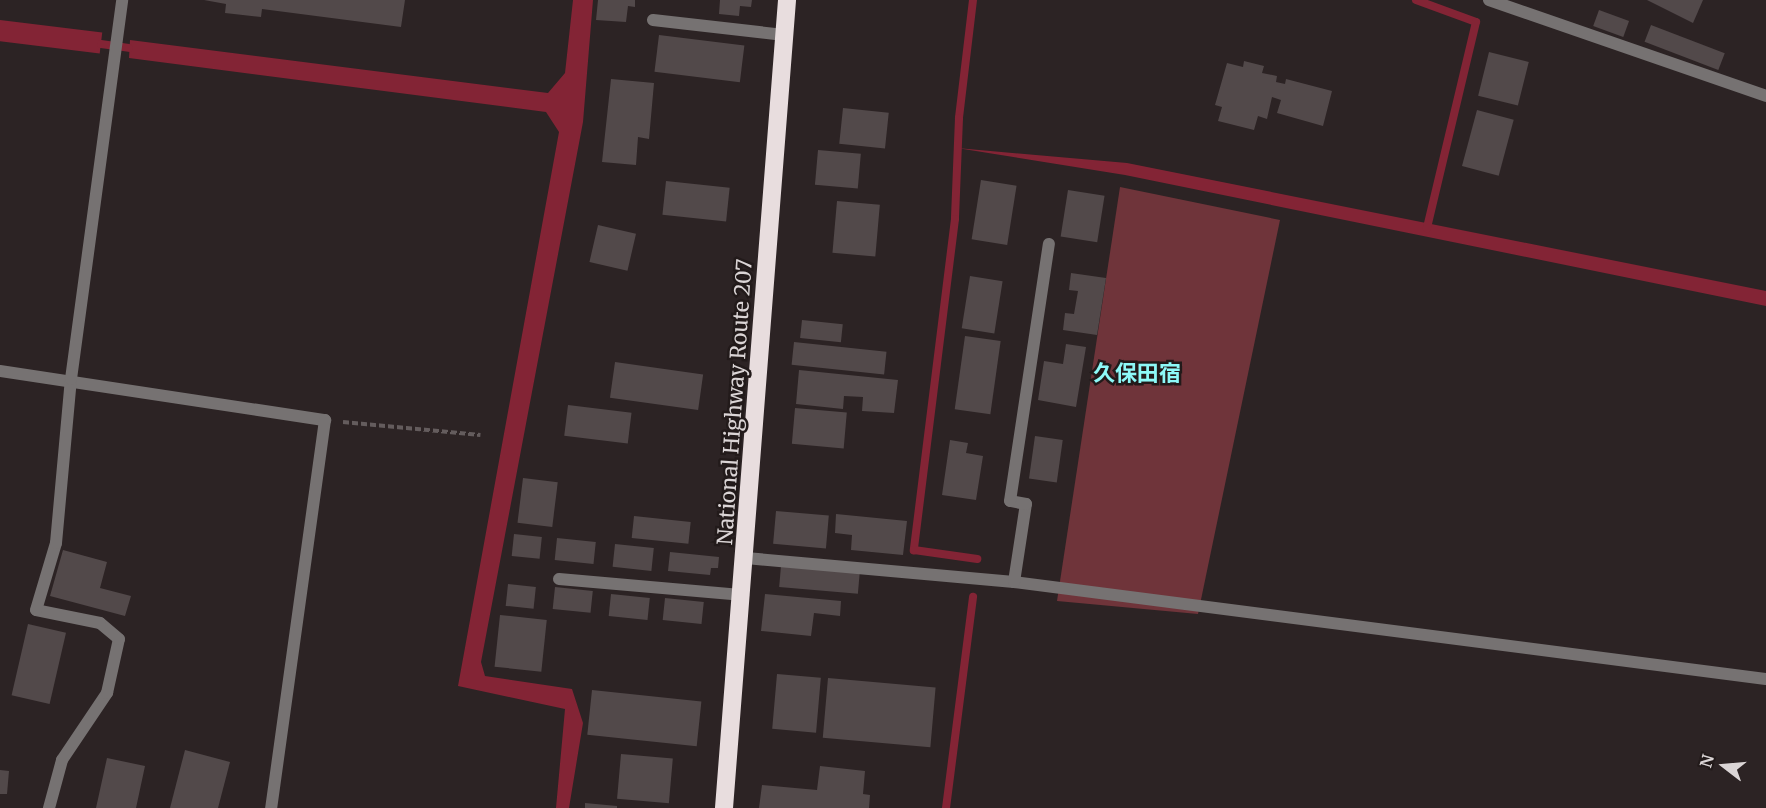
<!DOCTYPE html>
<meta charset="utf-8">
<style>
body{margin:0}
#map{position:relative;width:1766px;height:808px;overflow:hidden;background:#2c2324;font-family:Merriweather,"Noto Sans JP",serif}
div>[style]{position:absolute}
.green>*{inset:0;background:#6f343a}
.water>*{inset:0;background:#832435;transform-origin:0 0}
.stream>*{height:8px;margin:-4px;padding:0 4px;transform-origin:4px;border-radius:4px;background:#832435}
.building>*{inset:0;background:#52494a;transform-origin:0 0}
.path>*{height:4px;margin-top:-2px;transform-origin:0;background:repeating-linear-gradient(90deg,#645c5d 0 6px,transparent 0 9px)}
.street>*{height:12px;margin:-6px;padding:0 6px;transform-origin:6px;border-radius:6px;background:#767272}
.highway>*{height:18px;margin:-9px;padding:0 9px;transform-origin:9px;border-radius:9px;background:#e8ddde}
span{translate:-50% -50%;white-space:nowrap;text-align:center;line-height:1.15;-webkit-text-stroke:5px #221a1a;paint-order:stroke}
.street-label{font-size:21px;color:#dbd5d6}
.neighbourhood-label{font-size:22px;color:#8df9f8;font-weight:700}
.north{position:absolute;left:1694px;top:736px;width:60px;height:60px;-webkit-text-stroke:4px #221a1a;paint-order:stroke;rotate:286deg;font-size:16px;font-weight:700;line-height:24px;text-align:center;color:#dbd5d6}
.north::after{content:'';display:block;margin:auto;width:21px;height:27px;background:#dbd5d6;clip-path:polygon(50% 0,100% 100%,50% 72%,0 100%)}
</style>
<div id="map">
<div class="green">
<i style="clip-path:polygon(1120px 187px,1280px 220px,1198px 614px,1057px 601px)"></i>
</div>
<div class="water">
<i style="clip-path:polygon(573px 0,593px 0,583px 122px,481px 662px,485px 676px,572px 689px,583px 723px,569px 808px,556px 808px,565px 709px,458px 686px,559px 132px,546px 112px,129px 58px,130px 40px,548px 93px,565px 73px)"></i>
<i style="left:0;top:20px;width:103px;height:21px;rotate:7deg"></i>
<i style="clip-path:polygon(957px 148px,1127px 163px,1766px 291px,1766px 306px,1125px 175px)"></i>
</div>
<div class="stream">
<i style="left:973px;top:0;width:119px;rotate:96.8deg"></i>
<i style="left:959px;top:118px;width:101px;rotate:92.3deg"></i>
<i style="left:955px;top:219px;width:334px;rotate:97.1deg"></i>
<i style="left:914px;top:550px;width:64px;rotate:8.1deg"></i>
<i style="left:1416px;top:0;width:64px;rotate:20.1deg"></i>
<i style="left:1476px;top:22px;width:212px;rotate:103.4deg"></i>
<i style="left:101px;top:44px;width:28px;rotate:8deg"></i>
<i style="left:946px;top:808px;width:213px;rotate:-82.7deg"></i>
</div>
<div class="building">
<i style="clip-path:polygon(204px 0,405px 0,401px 27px,262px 9px,261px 17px,225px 13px,226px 4px)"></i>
<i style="clip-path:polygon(598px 0,635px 0,635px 7px,628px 6px,626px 22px,596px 20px)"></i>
<i style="clip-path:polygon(720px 0,752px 0,751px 7px,740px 6px,739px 16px,719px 14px)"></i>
<i style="clip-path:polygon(1647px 0,1703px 0,1693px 23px)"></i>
<i style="left:1599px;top:10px;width:32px;height:17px;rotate:20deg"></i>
<i style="left:1651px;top:25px;width:79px;height:18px;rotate:21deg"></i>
<i style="left:659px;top:35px;width:86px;height:37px;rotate:7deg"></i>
<i style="left:1489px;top:52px;width:41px;height:45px;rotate:14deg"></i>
<i style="clip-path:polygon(1244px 61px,1264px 66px,1262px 73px,1277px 76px,1276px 82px,1285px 84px,1286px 79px,1332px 91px,1323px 126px,1277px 113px,1281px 100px,1272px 97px,1267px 119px,1258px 116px,1254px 130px,1218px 121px,1222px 107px,1215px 105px,1227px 63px,1243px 67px)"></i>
<i style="clip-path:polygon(611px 79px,654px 83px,649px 139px,638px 137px,636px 165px,602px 162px)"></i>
<i style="left:843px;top:108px;width:46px;height:36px;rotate:6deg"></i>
<i style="left:1477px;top:110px;width:38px;height:58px;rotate:15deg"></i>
<i style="left:818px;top:150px;width:43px;height:35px;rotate:5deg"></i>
<i style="left:981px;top:180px;width:36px;height:60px;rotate:9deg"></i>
<i style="left:666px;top:181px;width:64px;height:34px;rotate:6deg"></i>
<i style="left:1068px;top:190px;width:37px;height:47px;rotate:9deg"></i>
<i style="left:837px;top:201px;width:43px;height:52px;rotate:5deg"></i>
<i style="left:598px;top:225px;width:39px;height:38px;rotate:13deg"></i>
<i style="clip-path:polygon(1071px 273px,1106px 278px,1097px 335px,1063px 330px,1065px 313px,1074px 314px,1078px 291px,1069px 290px)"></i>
<i style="left:970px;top:276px;width:33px;height:53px;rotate:9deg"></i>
<i style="left:802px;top:320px;width:41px;height:18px;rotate:6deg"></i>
<i style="left:965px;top:336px;width:36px;height:74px;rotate:8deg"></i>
<i style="left:794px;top:342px;width:93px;height:23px;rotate:6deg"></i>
<i style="clip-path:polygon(1066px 344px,1086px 347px,1076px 407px,1038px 400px,1044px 361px,1063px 364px)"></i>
<i style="left:615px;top:362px;width:89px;height:36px;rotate:8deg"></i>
<i style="clip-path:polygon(799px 370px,898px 380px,894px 413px,862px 411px,863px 397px,844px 396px,843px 409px,796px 404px)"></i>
<i style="left:568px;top:405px;width:64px;height:31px;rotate:7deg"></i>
<i style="left:795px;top:408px;width:52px;height:36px;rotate:5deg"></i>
<i style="left:1035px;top:436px;width:28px;height:43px;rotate:8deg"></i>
<i style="clip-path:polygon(950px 440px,968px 443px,966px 453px,983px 456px,976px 500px,942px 495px)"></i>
<i style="left:523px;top:478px;width:35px;height:45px;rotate:7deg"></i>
<i style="left:776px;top:511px;width:53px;height:33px;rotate:5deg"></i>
<i style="clip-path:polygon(836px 514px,907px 521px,903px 555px,851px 550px,852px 535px,835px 533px)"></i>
<i style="left:634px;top:516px;width:57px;height:22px;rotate:6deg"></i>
<i style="left:514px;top:534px;width:28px;height:22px;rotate:6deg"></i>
<i style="left:557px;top:538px;width:39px;height:22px;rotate:6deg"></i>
<i style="left:615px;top:544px;width:39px;height:23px;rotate:6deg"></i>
<i style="clip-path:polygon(63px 550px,107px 562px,100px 588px,131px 596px,125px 616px,50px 596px)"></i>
<i style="clip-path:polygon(670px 552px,719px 557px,718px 568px,711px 568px,710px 575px,668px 571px)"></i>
<i style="left:781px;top:566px;width:79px;height:21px;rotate:5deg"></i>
<i style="left:508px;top:584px;width:28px;height:22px;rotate:6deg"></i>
<i style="left:555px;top:587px;width:38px;height:22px;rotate:6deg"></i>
<i style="left:611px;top:594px;width:39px;height:22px;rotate:6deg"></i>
<i style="clip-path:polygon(765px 594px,841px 601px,840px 616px,814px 613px,811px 636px,761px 631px)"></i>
<i style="left:665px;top:598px;width:39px;height:22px;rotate:6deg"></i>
<i style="left:500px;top:615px;width:47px;height:52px;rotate:6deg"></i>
<i style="left:28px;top:624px;width:39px;height:73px;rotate:13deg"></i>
<i style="left:777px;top:674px;width:44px;height:55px;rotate:5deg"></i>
<i style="left:828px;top:678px;width:108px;height:60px;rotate:5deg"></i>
<i style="left:592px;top:690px;width:110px;height:45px;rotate:6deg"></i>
<i style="clip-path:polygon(185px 750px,230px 762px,218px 808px,170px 808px)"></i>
<i style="left:621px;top:754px;width:52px;height:45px;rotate:5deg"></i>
<i style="clip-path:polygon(107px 758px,145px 766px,136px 808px,96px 808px)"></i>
<i style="clip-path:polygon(820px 766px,865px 771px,863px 794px,870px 795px,869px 808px,759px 808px,762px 785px,817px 790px)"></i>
<i style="clip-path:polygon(0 770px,9px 771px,7px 794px,0 794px)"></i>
<i style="clip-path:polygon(585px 803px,617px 806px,617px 808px,585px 808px)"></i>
</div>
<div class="path">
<i style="left:343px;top:422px;width:138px;rotate:5.4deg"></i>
</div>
<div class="street">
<i style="left:1489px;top:0;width:293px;rotate:19.1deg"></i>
<i style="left:653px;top:20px;width:132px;rotate:6.5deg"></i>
<i style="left:0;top:371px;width:329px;rotate:8.6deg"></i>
<i style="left:325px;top:420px;width:392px;rotate:97.9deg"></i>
<i style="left:746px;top:558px;width:269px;rotate:5.1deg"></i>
<i style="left:1014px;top:582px;width:758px;rotate:7.35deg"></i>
<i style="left:559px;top:579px;width:185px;rotate:5deg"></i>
<i style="left:1014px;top:582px;width:79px;rotate:-81.3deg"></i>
<i style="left:1026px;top:504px;width:16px;rotate:-169deg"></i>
<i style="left:1010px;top:501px;width:260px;rotate:-81.4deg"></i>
<i style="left:49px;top:808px;width:50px;rotate:-74.8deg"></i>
<i style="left:62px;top:760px;width:81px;rotate:-56.1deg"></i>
<i style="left:107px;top:693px;width:55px;rotate:-77.5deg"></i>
<i style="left:119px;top:639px;width:25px;rotate:-140deg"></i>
<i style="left:100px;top:623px;width:65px;rotate:-168.5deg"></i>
<i style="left:36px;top:610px;width:70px;rotate:-73.4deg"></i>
<i style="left:56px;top:543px;width:165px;rotate:-84.8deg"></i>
<i style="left:71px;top:379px;width:382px;rotate:-82.3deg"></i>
</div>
<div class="highway">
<i style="left:724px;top:808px;width:810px;rotate:-85.54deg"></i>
</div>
<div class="street-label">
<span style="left:735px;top:402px;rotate:-86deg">National Highway Route 207</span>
</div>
<div class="neighbourhood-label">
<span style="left:1137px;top:374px">久保田宿</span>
</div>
<div class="north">N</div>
</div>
